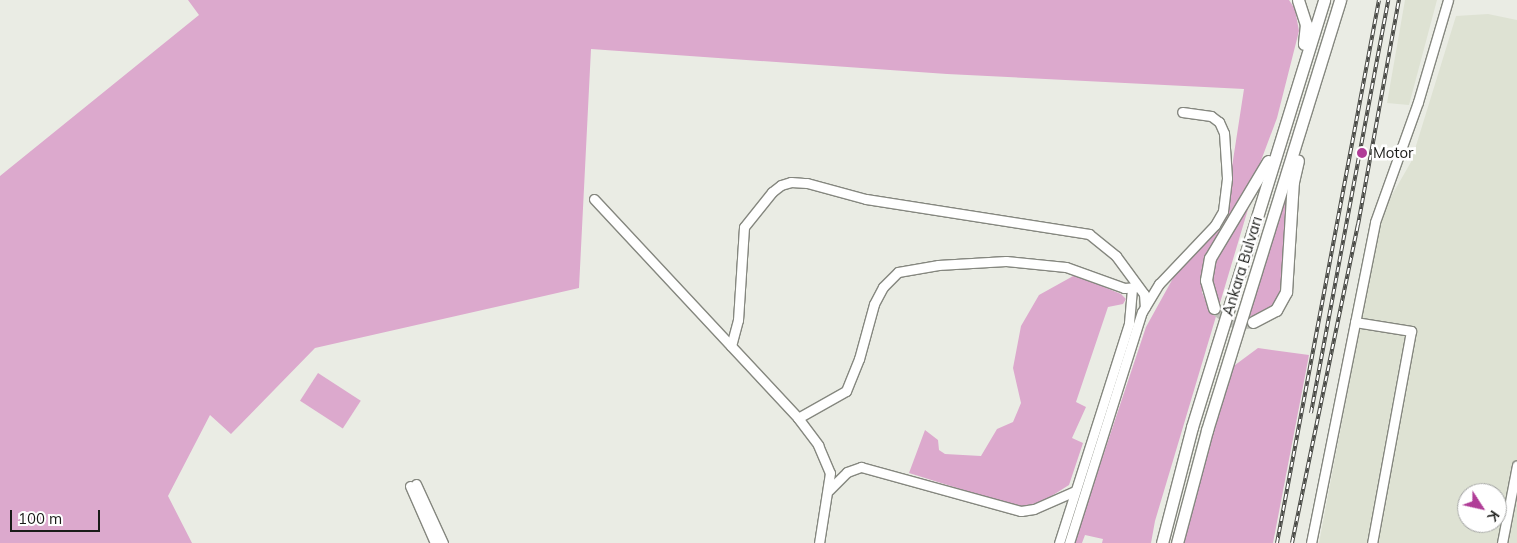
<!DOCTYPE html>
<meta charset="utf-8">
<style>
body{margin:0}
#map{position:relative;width:1517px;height:543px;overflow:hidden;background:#eaece4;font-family:Mulish,sans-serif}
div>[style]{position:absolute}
.built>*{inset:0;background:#dee2d3}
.green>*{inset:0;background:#dca9cd;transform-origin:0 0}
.major-tunnel>*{height:11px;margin-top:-5.5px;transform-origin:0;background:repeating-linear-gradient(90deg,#c0c2bb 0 11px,transparent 0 16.5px)}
.roads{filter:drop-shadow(1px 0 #85877f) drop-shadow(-1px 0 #85877f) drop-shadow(0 1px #85877f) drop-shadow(0 -1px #85877f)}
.minor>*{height:9px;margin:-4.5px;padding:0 4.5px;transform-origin:4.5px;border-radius:4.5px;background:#fff}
.major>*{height:11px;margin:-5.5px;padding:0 5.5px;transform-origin:5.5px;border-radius:5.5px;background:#fff}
.rail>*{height:4px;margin-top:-2px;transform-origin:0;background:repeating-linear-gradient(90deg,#fff 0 5.5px,#494a46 0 11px);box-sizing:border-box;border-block:1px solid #494a46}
.dots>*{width:14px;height:14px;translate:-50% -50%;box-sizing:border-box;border:2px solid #fff;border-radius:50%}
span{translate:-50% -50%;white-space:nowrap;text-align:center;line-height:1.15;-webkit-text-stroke:5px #fff;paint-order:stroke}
.poi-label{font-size:15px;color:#1a1b18}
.left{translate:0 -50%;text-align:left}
.street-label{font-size:15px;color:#1a1b18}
.north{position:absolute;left:1457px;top:483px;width:50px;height:50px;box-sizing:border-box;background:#fff;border:1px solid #a3a4a3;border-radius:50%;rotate:125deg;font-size:14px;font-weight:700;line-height:20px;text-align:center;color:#1a1b18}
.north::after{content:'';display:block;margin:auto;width:18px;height:22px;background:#b03d97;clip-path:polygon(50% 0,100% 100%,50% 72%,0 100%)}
.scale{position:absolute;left:10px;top:510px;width:90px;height:22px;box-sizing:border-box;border:2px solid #1a1b18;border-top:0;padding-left:6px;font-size:15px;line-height:18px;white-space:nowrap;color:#1a1b18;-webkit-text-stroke:4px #fff;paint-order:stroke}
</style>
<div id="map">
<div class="built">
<i style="clip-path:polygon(1405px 0,1437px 0,1409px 105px,1387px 103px)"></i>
<i style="clip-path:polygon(evenodd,1488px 14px,1517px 20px,1517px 543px,1319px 543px,1381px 214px,1411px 162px,1456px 16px,1488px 14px,1467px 493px,1497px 493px,1497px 523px,1467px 523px,1467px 493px)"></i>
</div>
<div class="green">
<i style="clip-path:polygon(188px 0,1289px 0,1295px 9px,1299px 31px,1277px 118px,1256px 174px,1220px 229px,1206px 259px,1202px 292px,1210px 311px,1210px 284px,1216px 256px,1251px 199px,1155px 521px,1151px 543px,1102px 543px,1103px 539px,1085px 535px,1082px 543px,1074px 543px,1146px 327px,1177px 271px,1225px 212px,1244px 89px,947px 74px,591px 49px,579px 288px,315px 348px,231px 434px,210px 415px,168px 496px,192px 543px,0 543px,0 176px,199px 15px)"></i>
<i style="clip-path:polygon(1287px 192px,1284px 286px,1277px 302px,1265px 314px,1247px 317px)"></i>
<i style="clip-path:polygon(1075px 275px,1121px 294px,1126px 299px,1123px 304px,1108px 307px,1076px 402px,1086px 407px,1072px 438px,1083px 443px,1069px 485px,1042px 502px,1018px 507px,909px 473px,925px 430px,938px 440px,939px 450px,945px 454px,981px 456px,997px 429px,1013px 422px,1021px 403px,1013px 368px,1021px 326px,1039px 295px)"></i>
<i style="clip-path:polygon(1258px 348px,1309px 355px,1273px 543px,1182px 543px,1231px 368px)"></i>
<i style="left:318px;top:373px;width:51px;height:33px;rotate:33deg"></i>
</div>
<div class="major-tunnel">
<i style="left:1214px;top:308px;width:20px;rotate:37deg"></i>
<i style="left:1230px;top:320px;width:11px;rotate:22deg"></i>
<i style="left:1240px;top:324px;width:13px;rotate:-9deg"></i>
</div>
<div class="roads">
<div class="minor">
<i style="left:594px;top:199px;width:299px;rotate:47deg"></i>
<i style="left:798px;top:418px;width:34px;rotate:53deg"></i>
<i style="left:818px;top:445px;width:30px;rotate:67deg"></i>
<i style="left:830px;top:473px;width:71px;rotate:98.9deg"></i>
<i style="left:1355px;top:322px;width:57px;rotate:9.1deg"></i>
<i style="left:1411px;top:331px;width:216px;rotate:100.4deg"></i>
<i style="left:731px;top:346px;width:27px;rotate:-75deg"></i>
<i style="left:738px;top:320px;width:93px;rotate:-86.3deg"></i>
<i style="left:744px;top:227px;width:45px;rotate:-51.3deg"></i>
<i style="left:772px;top:192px;width:11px;rotate:-38deg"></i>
<i style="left:781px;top:185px;width:10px;rotate:-17deg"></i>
<i style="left:791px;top:182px;width:16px;rotate:4deg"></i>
<i style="left:807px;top:183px;width:61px;rotate:15.2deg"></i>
<i style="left:866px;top:199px;width:226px;rotate:8.9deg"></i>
<i style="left:1089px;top:234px;width:35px;rotate:39deg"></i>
<i style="left:1116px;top:256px;width:47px;rotate:53.6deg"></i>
<i style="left:1144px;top:294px;width:13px;rotate:86deg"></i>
<i style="left:798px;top:418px;width:55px;rotate:-29.4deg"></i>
<i style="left:846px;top:391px;width:35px;rotate:-68deg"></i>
<i style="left:859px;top:359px;width:57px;rotate:-74.7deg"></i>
<i style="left:874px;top:304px;width:19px;rotate:-62deg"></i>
<i style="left:883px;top:287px;width:21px;rotate:-45deg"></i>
<i style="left:898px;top:272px;width:41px;rotate:-9.9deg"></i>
<i style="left:938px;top:265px;width:68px;rotate:-3.4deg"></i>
<i style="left:1006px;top:261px;width:60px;rotate:5.7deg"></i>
<i style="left:1066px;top:267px;width:62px;rotate:19.9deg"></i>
<i style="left:1124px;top:288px;width:14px;rotate:-4deg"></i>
<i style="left:416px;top:484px;width:65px;rotate:65.4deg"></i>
<i style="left:410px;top:486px;width:62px;rotate:66.3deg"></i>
<i style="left:829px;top:490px;width:25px;rotate:-45deg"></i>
<i style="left:847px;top:472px;width:15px;rotate:-20deg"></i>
<i style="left:861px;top:467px;width:166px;rotate:15.4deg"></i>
<i style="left:1021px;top:511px;width:13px;rotate:-9deg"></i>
<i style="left:1034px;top:509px;width:45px;rotate:-23.7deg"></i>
<i style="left:1059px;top:543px;width:231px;rotate:-72.3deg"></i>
<i style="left:1129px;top:323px;width:36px;rotate:-85deg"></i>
<i style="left:1069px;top:543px;width:242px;rotate:-72.5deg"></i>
<i style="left:1142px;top:312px;width:33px;rotate:-59deg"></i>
<i style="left:1159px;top:284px;width:81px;rotate:-46.5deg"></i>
<i style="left:1215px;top:225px;width:16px;rotate:-60deg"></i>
<i style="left:1223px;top:211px;width:33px;rotate:-83deg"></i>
<i style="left:1227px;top:178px;width:45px;rotate:-93.8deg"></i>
<i style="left:1224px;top:133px;width:12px;rotate:-114deg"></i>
<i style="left:1219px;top:122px;width:10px;rotate:-143deg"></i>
<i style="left:1211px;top:116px;width:29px;rotate:-172deg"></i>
<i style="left:1311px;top:543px;width:327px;rotate:-78.7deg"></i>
<i style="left:1375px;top:222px;width:127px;rotate:-70.3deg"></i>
<i style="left:1418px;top:102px;width:106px;rotate:-73.6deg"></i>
<i style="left:1502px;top:543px;width:79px;rotate:-79.1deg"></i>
</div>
<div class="major">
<i style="left:1298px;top:0;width:25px;rotate:72deg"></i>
<i style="left:1306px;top:24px;width:20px;rotate:96deg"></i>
<i style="left:1214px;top:308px;width:29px;rotate:-106deg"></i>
<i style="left:1206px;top:280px;width:22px;rotate:-80deg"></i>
<i style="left:1210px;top:258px;width:113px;rotate:-59.1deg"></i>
<i style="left:1253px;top:322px;width:26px;rotate:-28deg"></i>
<i style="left:1276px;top:310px;width:21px;rotate:-61deg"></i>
<i style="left:1286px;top:292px;width:110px;rotate:-86.4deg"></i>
<i style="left:1293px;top:182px;width:22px;rotate:-77deg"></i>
<i style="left:1162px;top:543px;width:120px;rotate:-75.5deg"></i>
<i style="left:1192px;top:427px;width:447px;rotate:-72.8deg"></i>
<i style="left:1177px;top:543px;width:117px;rotate:-75.1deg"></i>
<i style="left:1207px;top:430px;width:450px;rotate:-72.8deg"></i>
</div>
</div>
<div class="rail">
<i style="left:1311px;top:413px;width:420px;rotate:-79.4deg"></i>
<i style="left:1277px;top:543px;width:552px;rotate:-79.36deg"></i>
<i style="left:1292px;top:543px;width:325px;rotate:-78.3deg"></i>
<i style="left:1358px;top:225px;width:229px;rotate:-79.7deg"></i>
</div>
<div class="dots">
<i style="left:1362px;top:153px;background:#b03d97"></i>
</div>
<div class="poi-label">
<span class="left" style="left:1373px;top:153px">Motor</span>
</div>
<div class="street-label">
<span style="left:1242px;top:266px;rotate:-73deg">Ankara Bulvarı</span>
</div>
<div class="north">K</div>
<div class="scale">100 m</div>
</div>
